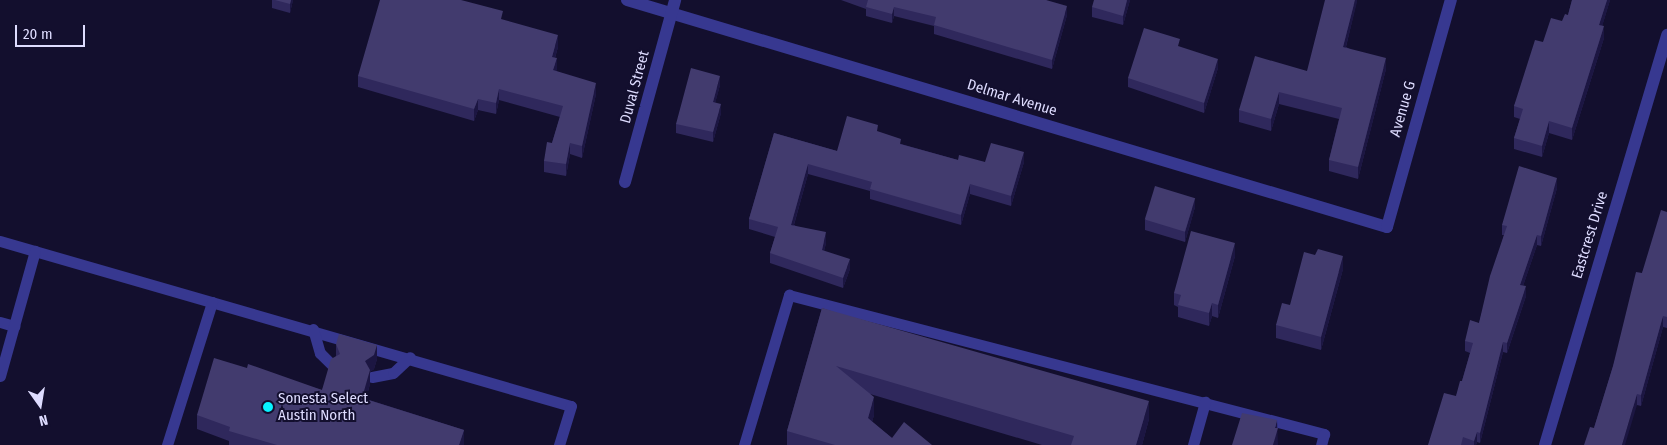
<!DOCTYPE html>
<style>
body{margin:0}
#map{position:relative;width:1667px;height:445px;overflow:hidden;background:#130f2e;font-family:"Fira Sans Condensed",sans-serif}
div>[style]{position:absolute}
.lane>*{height:11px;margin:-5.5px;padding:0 5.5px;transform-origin:5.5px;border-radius:5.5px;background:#373890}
.street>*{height:12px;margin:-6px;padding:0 6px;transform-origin:6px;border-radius:6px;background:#373890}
.wall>*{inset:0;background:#2f285c}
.shaded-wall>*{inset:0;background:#1c1642}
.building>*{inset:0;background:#423b6e;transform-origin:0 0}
.dots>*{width:14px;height:14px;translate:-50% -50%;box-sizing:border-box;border:2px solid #130f2e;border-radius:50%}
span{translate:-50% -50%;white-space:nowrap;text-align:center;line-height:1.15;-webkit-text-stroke:4px #130f2e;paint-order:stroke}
.street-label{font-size:15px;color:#dedcff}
.poi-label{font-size:15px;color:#dedcff}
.left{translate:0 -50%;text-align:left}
.north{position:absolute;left:15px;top:380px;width:50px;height:50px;-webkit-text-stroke:4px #130f2e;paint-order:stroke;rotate:167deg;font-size:14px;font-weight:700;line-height:20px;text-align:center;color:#dedcff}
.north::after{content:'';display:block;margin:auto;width:18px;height:22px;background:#dedcff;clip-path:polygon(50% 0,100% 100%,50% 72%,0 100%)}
.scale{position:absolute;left:15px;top:25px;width:70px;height:22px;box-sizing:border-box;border:2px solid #dedcff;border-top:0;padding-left:6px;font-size:15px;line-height:18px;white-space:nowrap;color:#dedcff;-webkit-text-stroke:4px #130f2e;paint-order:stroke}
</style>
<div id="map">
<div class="lane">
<i style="left:0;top:241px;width:594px;rotate:16.12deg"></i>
<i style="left:571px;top:406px;width:41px;rotate:107.1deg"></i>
<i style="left:0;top:322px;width:15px;rotate:16deg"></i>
<i style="left:313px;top:329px;width:25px;rotate:74deg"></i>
<i style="left:320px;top:353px;width:18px;rotate:45deg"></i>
<i style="left:0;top:376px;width:130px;rotate:-74.4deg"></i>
<i style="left:372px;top:377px;width:21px;rotate:-11deg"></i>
<i style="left:393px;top:373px;width:23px;rotate:-43deg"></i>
<i style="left:167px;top:445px;width:150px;rotate:-72.5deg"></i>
<i style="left:744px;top:445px;width:157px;rotate:-73.3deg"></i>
<i style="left:789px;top:295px;width:553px;rotate:14.56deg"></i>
<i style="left:1324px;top:434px;width:11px;rotate:105deg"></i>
<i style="left:1193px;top:445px;width:45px;rotate:-74.4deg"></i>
</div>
<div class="street">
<i style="left:627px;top:0;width:793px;rotate:16.63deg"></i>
<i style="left:1387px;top:227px;width:236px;rotate:-74.3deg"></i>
<i style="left:625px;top:182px;width:189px;rotate:-74.6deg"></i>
<i style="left:1545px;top:445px;width:428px;rotate:-73.4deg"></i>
</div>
<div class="wall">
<i style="clip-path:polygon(272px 0,293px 0,290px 13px,272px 8px)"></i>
<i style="clip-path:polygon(841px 0,1046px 0,1067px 15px,1052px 69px,934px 34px,934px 26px,894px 16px,892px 23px,866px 16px,866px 9px)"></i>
<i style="clip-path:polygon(1130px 0,1123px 25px,1092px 17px,1092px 7px)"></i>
<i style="clip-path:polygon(1357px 0,1346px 47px,1386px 69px,1358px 179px,1329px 171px,1329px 160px,1339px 119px,1279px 104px,1271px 131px,1239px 122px,1239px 110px,1307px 71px)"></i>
<i style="clip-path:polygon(1572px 0,1610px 0,1602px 26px,1604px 38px,1572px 140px,1549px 133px,1542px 157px,1514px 149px,1514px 138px,1520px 119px,1514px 117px,1514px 106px,1543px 42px,1568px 15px)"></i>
<i style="clip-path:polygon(503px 20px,558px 47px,555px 58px,556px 71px,596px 94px,582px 158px,570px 154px,566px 176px,544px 172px,544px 161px,552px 143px,560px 117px,499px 100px,496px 114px,478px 110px,474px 121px,358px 87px,358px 76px)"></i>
<i style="clip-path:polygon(1180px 47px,1218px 68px,1204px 113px,1128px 87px,1128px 78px)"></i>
<i style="clip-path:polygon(720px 85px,715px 103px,721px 113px,713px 142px,676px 133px,676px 124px)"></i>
<i style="clip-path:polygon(878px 132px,901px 144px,958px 160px,985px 162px,1024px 162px,1011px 206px,970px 194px,961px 225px,870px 199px,870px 191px,808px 174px,794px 225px,826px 243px,824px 251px,850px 269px,843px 288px,770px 263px,770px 253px,775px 237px,749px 229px,749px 219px,774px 133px,837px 151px)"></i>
<i style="clip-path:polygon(1557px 188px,1541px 246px,1537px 245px,1523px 286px,1526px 296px,1507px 353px,1503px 352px,1480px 443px,1477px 442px,1476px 445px,1428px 445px,1456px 396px,1462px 381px,1470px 353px,1465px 351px,1465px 341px,1479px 323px,1504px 235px,1502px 235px,1502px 225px)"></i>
<i style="clip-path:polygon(1195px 207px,1185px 242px,1145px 230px,1145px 220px)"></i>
<i style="clip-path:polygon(1667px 212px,1667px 328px,1663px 327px,1641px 406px,1637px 405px,1594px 428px,1642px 273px)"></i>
<i style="clip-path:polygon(1235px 256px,1218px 318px,1212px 316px,1209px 326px,1178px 317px,1178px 307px,1174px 305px,1174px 293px)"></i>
<i style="clip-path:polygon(1343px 269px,1321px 350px,1276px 338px,1276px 325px,1290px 305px)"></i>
<i style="clip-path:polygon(822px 308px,1149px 419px,1142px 445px,1042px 445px,870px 394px,874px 415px,872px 422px,892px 438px,932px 445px,787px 445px,787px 431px)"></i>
<i style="clip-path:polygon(336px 344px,377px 359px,374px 369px,370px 372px,370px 384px,366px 399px,464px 430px,464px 445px,229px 445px,229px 441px,197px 429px,197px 415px,247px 368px,322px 390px,336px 356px)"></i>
</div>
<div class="shaded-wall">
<i style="clip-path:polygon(291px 0,293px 0,290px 13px,290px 4px)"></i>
<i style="clip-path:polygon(1127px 0,1130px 0,1123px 25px,1123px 16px)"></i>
<i style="clip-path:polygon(1355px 0,1357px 0,1357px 2px,1343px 58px,1343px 47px)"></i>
<i style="clip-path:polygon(1607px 0,1610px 0,1599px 37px,1599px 25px)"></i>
<i style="clip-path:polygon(1067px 6px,1067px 15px,1052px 69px,1052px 60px)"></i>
<i style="clip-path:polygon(894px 7px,894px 16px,892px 23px,892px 14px)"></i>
<i style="clip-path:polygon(1604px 26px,1604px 38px,1572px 140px,1572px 128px)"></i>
<i style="clip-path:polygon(558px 35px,558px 47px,552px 68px,552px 57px)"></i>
<i style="clip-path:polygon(557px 58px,557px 70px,553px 82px,553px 70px)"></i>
<i style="clip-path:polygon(1386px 58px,1386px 69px,1358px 179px,1358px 167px)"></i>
<i style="clip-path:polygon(1218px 59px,1218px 68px,1204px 113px,1204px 103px)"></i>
<i style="clip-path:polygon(720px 76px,720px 85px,713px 111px,713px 102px)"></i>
<i style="clip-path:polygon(596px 83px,596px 94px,582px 158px,582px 146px)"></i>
<i style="clip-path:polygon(499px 89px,499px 100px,496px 114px,496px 103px)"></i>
<i style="clip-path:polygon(1279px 92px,1279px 104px,1271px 131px,1271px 119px)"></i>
<i style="clip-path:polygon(478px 99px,478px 110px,474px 121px,474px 109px)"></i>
<i style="clip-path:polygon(721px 104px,721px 113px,713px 142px,713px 132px)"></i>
<i style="clip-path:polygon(1549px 121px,1549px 133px,1542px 157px,1542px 146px)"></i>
<i style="clip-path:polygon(570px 143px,570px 154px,566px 176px,566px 164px)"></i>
<i style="clip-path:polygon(1024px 152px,1024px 162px,1011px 206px,1011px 196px)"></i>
<i style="clip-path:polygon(808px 164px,808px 174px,791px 235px,791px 225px)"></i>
<i style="clip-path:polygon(1557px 178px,1557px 188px,1541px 246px,1541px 236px)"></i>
<i style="clip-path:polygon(970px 184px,970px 194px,961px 225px,961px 215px)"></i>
<i style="clip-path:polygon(1195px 198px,1195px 207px,1185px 242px,1185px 232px)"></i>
<i style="clip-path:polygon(826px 232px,826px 243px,822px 260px,822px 250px)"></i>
<i style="clip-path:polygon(1537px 235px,1537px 245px,1520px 295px,1520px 285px)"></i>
<i style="clip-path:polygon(1235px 243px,1235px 256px,1218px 318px,1218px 305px)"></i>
<i style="clip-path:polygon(1343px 256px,1343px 269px,1321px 350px,1321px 337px)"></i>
<i style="clip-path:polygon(850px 259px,850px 269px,843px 288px,843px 278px)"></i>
<i style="clip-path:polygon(1526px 286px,1526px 296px,1507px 353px,1507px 343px)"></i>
<i style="clip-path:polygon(1212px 303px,1212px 316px,1209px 326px,1209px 313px)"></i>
<i style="clip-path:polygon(1663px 316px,1663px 327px,1641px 406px,1641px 395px)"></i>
<i style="clip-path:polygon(1503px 342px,1503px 352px,1480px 443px,1480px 433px)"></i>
<i style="clip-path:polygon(377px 345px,377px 359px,374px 369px,370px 372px,370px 384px,362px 412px,362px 398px,365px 361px)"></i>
<i style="clip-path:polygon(1637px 394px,1637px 405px,1625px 445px,1622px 445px)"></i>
<i style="clip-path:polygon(874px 397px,874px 415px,868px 436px,868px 418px)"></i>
<i style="clip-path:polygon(1149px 401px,1149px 419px,1142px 445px,1136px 445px)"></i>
<i style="clip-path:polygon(1277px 420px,1278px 445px,1273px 445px,1275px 428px)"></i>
<i style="clip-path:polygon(464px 430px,464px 445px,459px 445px)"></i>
<i style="clip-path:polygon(1477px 432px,1477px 442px,1476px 445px,1474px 445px,1474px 441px)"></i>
</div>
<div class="building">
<i style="clip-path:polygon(275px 0,291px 0,290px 4px)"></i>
<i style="clip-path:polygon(380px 0,461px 0,503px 11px,501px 19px,558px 35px,552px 57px,557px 58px,553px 70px,596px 83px,582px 146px,570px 143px,566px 164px,544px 161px,547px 142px,552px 143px,563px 106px,499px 89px,496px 103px,478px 99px,474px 109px,358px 76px)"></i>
<i style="clip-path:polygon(867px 0,1046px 0,1067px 6px,1052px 60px,934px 25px,936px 17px,894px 7px,892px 14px,866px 7px,868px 0)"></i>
<i style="clip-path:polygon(1094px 0,1127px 0,1123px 16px,1092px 7px)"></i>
<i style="clip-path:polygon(1325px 0,1355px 0,1343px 47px,1386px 58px,1358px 167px,1329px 160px,1342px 108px,1279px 92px,1271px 119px,1239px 110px,1255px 56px,1307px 71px)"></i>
<i style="clip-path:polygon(1572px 0,1607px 0,1599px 25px,1604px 26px,1572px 128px,1549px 121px,1542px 146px,1514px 138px,1523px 109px,1514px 106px,1535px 40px,1543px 42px,1551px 18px,1562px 21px,1565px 14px,1568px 15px)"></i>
<i style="clip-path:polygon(1144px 28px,1180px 39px,1178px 46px,1218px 59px,1204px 103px,1128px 78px)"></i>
<i style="clip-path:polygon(691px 68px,720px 76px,713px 102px,721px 104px,713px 132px,676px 124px)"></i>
<i style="clip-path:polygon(847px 116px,878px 125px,877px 131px,901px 139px,900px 144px,958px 160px,959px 155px,985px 162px,991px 143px,1024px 152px,1011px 196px,970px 184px,961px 215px,870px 189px,872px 182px,808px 164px,791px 225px,826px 232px,822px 250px,850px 259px,843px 278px,770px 253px,778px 227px,749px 219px,774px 133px,837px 151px)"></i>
<i style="clip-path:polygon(1519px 166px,1557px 178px,1541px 236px,1537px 235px,1520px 285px,1526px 286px,1507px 343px,1503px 342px,1480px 433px,1477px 432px,1474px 441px,1463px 437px,1461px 445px,1428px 445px,1444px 393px,1456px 396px,1460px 381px,1462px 381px,1473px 343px,1465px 341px,1470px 320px,1479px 323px,1490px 276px,1507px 226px,1502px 225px)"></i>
<i style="left:1155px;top:186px;width:42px;height:35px;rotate:17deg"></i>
<i style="clip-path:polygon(1661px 210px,1667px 212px,1667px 317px,1663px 316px,1641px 395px,1637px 394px,1622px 445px,1584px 445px,1590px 427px,1594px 428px,1613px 366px,1636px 272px,1642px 273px)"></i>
<i style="clip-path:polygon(1191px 231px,1235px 243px,1218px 305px,1212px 303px,1209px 313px,1178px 305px,1181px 295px,1174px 293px)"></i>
<i style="clip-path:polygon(1318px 249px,1343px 256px,1321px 337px,1276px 325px,1282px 303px,1290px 305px,1304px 252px,1315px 255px)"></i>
<i style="clip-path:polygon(822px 308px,1149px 401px,1136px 445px,1071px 445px,1074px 436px,836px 366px,874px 397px,868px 418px,892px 438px,904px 422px,932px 445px,835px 445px,787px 431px)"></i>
<i style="clip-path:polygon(339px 334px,377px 345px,374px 355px,365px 361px,370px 370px,362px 398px,464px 430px,459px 445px,277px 445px,229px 431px,230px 427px,197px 415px,214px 358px,247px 368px,248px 364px,322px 390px,331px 359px,340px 354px,336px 344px)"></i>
<i style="clip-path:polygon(1242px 413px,1277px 420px,1275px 428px,1278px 428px,1273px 445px,1232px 445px)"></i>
</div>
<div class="dots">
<i style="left:268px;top:407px;background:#08f2ff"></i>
</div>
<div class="street-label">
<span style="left:635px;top:87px;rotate:-75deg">Duval Street</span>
<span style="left:1012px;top:98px;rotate:17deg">Delmar Avenue</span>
<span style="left:1403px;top:109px;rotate:-74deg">Avenue G</span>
<span style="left:1590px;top:235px;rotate:-73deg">Eastcrest Drive</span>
</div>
<div class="poi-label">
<span class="left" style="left:278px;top:407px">Sonesta Select<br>Austin North</span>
</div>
<div class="north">N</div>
<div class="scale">20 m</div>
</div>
